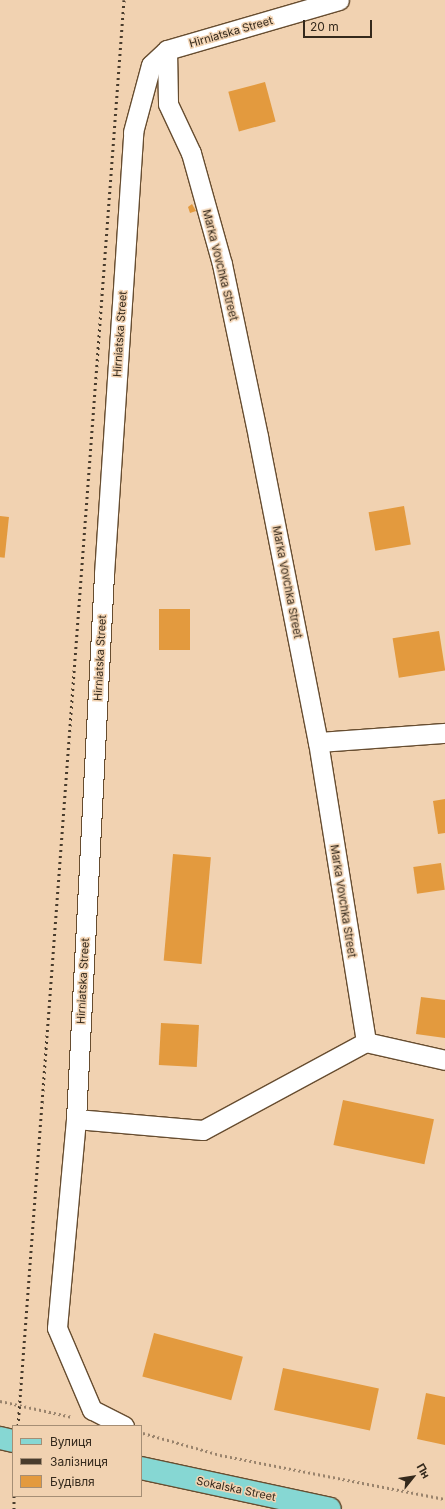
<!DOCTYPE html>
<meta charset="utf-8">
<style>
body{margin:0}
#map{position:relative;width:445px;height:1509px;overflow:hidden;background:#f1d2b1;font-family:Inter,sans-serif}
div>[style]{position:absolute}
.building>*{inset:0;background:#e39a3e;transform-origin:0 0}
.path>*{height:2.5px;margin-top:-1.25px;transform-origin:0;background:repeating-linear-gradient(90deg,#9a846d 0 2px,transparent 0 5px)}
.roads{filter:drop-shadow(1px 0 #674d30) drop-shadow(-1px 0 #674d30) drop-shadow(0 1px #674d30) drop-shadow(0 -1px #674d30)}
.minor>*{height:19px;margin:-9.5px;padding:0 9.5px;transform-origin:9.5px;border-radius:9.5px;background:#fff}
.primary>*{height:22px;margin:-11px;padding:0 11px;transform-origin:11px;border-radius:11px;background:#86d7d3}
.rail>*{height:3px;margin-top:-1.5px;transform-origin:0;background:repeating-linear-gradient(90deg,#493c2d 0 2px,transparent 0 6px)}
span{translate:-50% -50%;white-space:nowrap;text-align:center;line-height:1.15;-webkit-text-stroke:3px #f1d2b1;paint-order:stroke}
.street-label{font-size:11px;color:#34291c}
.legend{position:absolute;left:12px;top:1425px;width:130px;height:72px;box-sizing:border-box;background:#f1d2b1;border:1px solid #a58e75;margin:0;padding:5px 7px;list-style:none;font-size:12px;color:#34291c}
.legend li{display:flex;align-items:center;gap:8px;height:20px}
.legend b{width:20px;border:1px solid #a58e75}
.north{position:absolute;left:393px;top:1457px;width:40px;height:40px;-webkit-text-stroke:3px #f1d2b1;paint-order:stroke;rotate:60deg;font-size:11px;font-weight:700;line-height:16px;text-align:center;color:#34291c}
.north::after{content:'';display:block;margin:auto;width:14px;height:18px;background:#34291c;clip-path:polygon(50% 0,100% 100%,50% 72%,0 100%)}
.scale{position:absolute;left:303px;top:20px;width:69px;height:18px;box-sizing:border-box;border:2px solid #34291c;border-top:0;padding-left:5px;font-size:12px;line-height:14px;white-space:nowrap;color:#34291c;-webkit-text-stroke:3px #f1d2b1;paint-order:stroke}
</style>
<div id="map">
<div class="building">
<i style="left:265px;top:82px;width:41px;height:38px;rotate:75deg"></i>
<i style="clip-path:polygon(192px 204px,196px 211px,190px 213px,188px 207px)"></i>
<i style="left:404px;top:506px;width:39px;height:36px;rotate:80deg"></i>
<i style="left:0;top:516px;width:9px;height:41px;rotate:6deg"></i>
<i style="left:159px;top:609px;width:31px;height:41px"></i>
<i style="left:439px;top:631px;width:40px;height:47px;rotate:81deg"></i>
<i style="clip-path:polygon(445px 799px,445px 833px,438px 834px,433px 801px)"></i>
<i style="left:173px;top:854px;width:38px;height:107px;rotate:5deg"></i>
<i style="left:441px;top:863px;width:27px;height:28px;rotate:82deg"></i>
<i style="clip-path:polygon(421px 997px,445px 1000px,445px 1038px,416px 1034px)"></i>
<i style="left:161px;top:1023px;width:38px;height:42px;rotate:3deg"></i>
<i style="left:343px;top:1100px;width:93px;height:46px;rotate:12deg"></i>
<i style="left:154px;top:1333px;width:92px;height:45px;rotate:15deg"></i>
<i style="left:283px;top:1368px;width:98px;height:43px;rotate:12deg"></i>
<i style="clip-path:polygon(426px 1393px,445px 1397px,445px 1445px,417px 1439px)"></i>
</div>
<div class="path">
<i style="left:0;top:1401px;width:74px;rotate:12.5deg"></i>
<i style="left:143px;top:1433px;width:80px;rotate:15.9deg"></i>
<i style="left:220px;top:1455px;width:229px;rotate:11.1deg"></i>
</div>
<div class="roads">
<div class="minor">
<i style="left:167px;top:50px;width:54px;rotate:88.9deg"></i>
<i style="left:168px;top:104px;width:54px;rotate:64.9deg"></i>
<i style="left:191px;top:153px;width:115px;rotate:74.4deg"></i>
<i style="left:222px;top:264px;width:177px;rotate:78.2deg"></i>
<i style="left:258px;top:437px;width:311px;rotate:78.9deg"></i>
<i style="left:318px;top:742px;width:304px;rotate:80.9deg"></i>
<i style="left:318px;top:742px;width:127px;rotate:-4.1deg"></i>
<i style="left:366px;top:1042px;width:81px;rotate:12.8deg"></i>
<i style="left:76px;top:1119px;width:127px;rotate:5deg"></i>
<i style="left:203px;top:1130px;width:185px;rotate:-28.4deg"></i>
<i style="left:124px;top:1426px;width:36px;rotate:-153deg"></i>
<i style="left:92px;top:1410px;width:89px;rotate:-113.1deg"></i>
<i style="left:57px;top:1328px;width:210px;rotate:-84.8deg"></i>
<i style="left:76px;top:1119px;width:546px;rotate:-87.06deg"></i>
<i style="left:104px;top:574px;width:443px;rotate:-86.2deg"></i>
<i style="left:133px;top:132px;width:69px;rotate:-75deg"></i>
<i style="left:151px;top:65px;width:22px;rotate:-43deg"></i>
<i style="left:167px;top:50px;width:179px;rotate:-16.2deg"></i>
</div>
<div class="primary">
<i style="left:0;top:1438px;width:13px;rotate:13deg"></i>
<i style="left:141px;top:1468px;width:193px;rotate:12.2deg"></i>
</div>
</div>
<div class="rail">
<i style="left:18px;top:1426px;width:1430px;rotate:-85.75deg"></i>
<i style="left:14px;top:1509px;width:13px;rotate:-90deg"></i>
</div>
<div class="street-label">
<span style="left:231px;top:32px;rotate:-16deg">Hirniatska Street</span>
<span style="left:220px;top:265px;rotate:76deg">Marka Vovchka Street</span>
<span style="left:120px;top:334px;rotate:-86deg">Hirniatska Street</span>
<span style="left:287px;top:582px;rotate:79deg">Marka Vovchka Street</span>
<span style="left:100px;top:658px;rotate:-87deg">Hirniatska Street</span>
<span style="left:343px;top:901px;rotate:81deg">Marka Vovchka Street</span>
<span style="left:83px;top:981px;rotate:-87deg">Hirniatska Street</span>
<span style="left:236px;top:1489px;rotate:12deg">Sokalska Street</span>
</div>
<ul class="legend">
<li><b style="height:5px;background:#86d7d3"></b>Вулиця</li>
<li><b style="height:5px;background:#493c2d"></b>Залізниця</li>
<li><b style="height:11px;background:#e39a3e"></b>Будівля</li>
</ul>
<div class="north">Пн</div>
<div class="scale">20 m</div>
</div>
